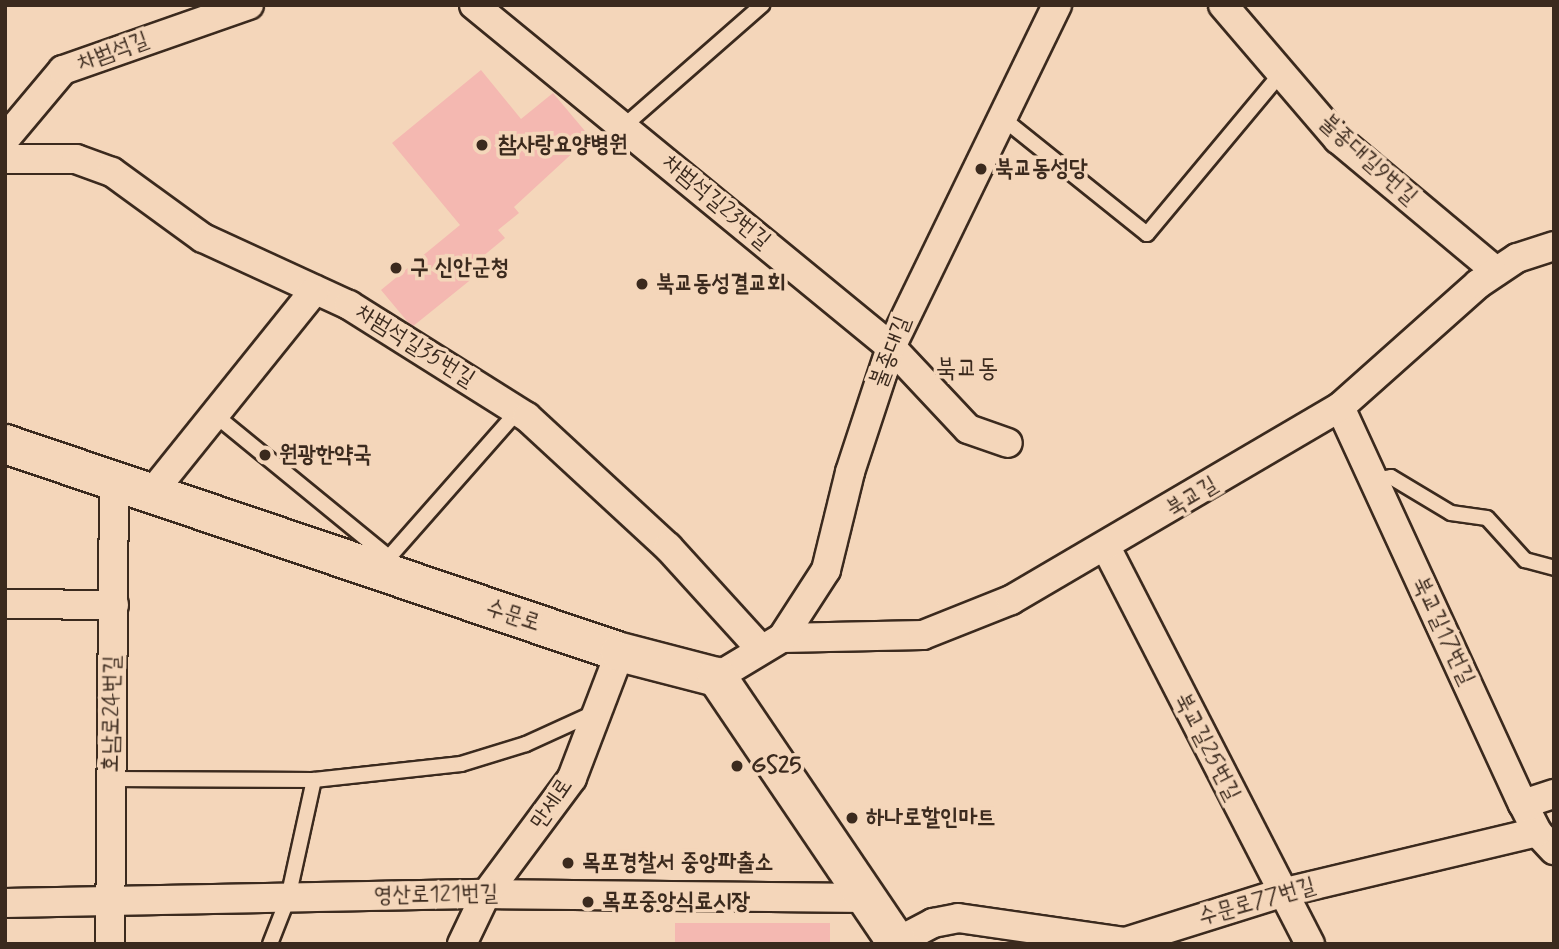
<!DOCTYPE html>
<meta charset="utf-8">
<style>
body{margin:0}
#map{position:relative;width:1559px;height:949px;overflow:hidden;background:#f4d6ba;font-family:Mynerve,"Poor Story",sans-serif}
div>[style]{position:absolute}
.building>*{inset:0;background:#f4b8b1;transform-origin:0 0}
.roads{filter:drop-shadow(2px 0 #3b2a1e) drop-shadow(-2px 0 #3b2a1e) drop-shadow(0 2px #3b2a1e) drop-shadow(0 -2px #3b2a1e)}
.lane>*{height:14px;margin:-7px;padding:0 7px;transform-origin:7px;border-radius:7px;background:#f4d6ba}
.street>*{height:28px;margin:-14px;padding:0 14px;transform-origin:14px;border-radius:14px;background:#f4d6ba}
.secondary>*{height:38px;margin:-19px;padding:0 19px;transform-origin:19px;border-radius:19px;background:#f4d6ba}
.dots>*{width:19px;height:19px;translate:-50% -50%;box-sizing:border-box;border:4px solid #f4d6ba;border-radius:50%}
span{translate:-50% -50%;white-space:nowrap;text-align:center;line-height:1.15;-webkit-text-stroke:7px #f4d6ba;paint-order:stroke}
.street-label{font-size:23px;color:#3b2a1e}
.poi-label{font-size:23px;color:#3b2a1e;font-weight:700}
.left{translate:0 -50%;text-align:left}
.quarter-label{font-size:26px;color:#3b2a1e}
.frame{position:absolute;inset:0;border:7px solid #3b2a1e;pointer-events:none}
</style>
<div id="map">
<div class="building">
<i style="clip-path:polygon(481px 70px,521px 119px,553px 93px,590px 137px,514px 207px,519px 213px,498px 230px,505px 238px,482px 257px,489px 265px,412px 327px,381px 290px,460px 225px,392px 143px)"></i>
<i style="left:675px;top:923px;width:155px;height:21px"></i>
</div>
<div class="roads">
<div class="lane">
<i style="left:1001px;top:117px;width:187px;rotate:38.7deg"></i>
<i style="left:1147px;top:234px;width:209px;rotate:-50.2deg"></i>
<i style="left:624px;top:126px;width:184px;rotate:-41.2deg"></i>
<i style="left:215px;top:415px;width:221px;rotate:39.3deg"></i>
<i style="left:1374px;top:480px;width:17px;rotate:-10deg"></i>
<i style="left:1391px;top:477px;width:70px;rotate:31deg"></i>
<i style="left:1451px;top:513px;width:36px;rotate:8deg"></i>
<i style="left:1487px;top:518px;width:57px;rotate:47.9deg"></i>
<i style="left:1525px;top:560px;width:30px;rotate:15deg"></i>
<i style="left:383px;top:564px;width:203px;rotate:-48.6deg"></i>
<i style="left:111px;top:779px;width:203px;rotate:0.3deg"></i>
<i style="left:314px;top:780px;width:148px;rotate:-6.2deg"></i>
<i style="left:461px;top:764px;width:68px;rotate:-17.1deg"></i>
<i style="left:526px;top:744px;width:77px;rotate:-24.6deg"></i>
<i style="left:270px;top:944px;width:49px;rotate:-68.6deg"></i>
<i style="left:288px;top:898px;width:121px;rotate:-77.6deg"></i>
</div>
<div class="street">
<i style="left:474px;top:5px;width:539px;rotate:39.36deg"></i>
<i style="left:891px;top:347px;width:112px;rotate:46.8deg"></i>
<i style="left:968px;top:429px;width:42px;rotate:19.3deg"></i>
<i style="left:1223px;top:5px;width:177px;rotate:49.4deg"></i>
<i style="left:1338px;top:139px;width:206px;rotate:39.9deg"></i>
<i style="left:5px;top:139px;width:90px;rotate:-50deg"></i>
<i style="left:63px;top:70px;width:197px;rotate:-19.3deg"></i>
<i style="left:5px;top:159px;width:71px"></i>
<i style="left:76px;top:159px;width:38px;rotate:20deg"></i>
<i style="left:112px;top:172px;width:112px;rotate:36deg"></i>
<i style="left:203px;top:238px;width:161px;rotate:24.7deg"></i>
<i style="left:349px;top:305px;width:210px;rotate:32.2deg"></i>
<i style="left:527px;top:417px;width:192px;rotate:42.7deg"></i>
<i style="left:668px;top:547px;width:135px;rotate:47.7deg"></i>
<i style="left:1340px;top:407px;width:437px;rotate:65.3deg"></i>
<i style="left:1523px;top:804px;width:31px;rotate:63deg"></i>
<i style="left:1537px;top:832px;width:25px;rotate:47deg"></i>
<i style="left:150px;top:495px;width:263px;rotate:-51.2deg"></i>
<i style="left:1107px;top:549px;width:444px;rotate:62.8deg"></i>
<i style="left:5px;top:604px;width:109px;rotate:0.5deg"></i>
<i style="left:782px;top:638px;width:141px;rotate:-1.2deg"></i>
<i style="left:923px;top:635px;width:95px;rotate:-21.7deg"></i>
<i style="left:1011px;top:600px;width:381px;rotate:-30.4deg"></i>
<i style="left:1340px;top:407px;width:185px;rotate:-41.7deg"></i>
<i style="left:1478px;top:284px;width:47px;rotate:-33.7deg"></i>
<i style="left:1517px;top:258px;width:39px;rotate:-18deg"></i>
<i style="left:717px;top:677px;width:76px;rotate:-31deg"></i>
<i style="left:782px;top:638px;width:81px;rotate:-57.1deg"></i>
<i style="left:826px;top:570px;width:101px;rotate:-76.2deg"></i>
<i style="left:850px;top:472px;width:132px;rotate:-71.8deg"></i>
<i style="left:891px;top:347px;width:380px;rotate:-64.1deg"></i>
<i style="left:1523px;top:804px;width:33px;rotate:-18deg"></i>
<i style="left:5px;top:903px;width:481px;rotate:-1.1deg"></i>
<i style="left:486px;top:894px;width:381px;rotate:0.6deg"></i>
<i style="left:897px;top:942px;width:41px;rotate:-27.8deg"></i>
<i style="left:933px;top:923px;width:25px;rotate:-11deg"></i>
<i style="left:958px;top:918px;width:169px;rotate:8.2deg"></i>
<i style="left:1125px;top:942px;width:164px;rotate:-17.4deg"></i>
<i style="left:1281px;top:893px;width:263px;rotate:-13.4deg"></i>
<i style="left:110px;top:944px;width:460px;rotate:-89.5deg"></i>
<i style="left:462px;top:944px;width:55px;rotate:-64.4deg"></i>
<i style="left:486px;top:894px;width:144px;rotate:-53.4deg"></i>
<i style="left:572px;top:778px;width:135px;rotate:-69.1deg"></i>
</div>
<div class="secondary">
<i style="left:5px;top:444px;width:649px;rotate:18.69deg"></i>
<i style="left:620px;top:652px;width:100px;rotate:14.5deg"></i>
<i style="left:717px;top:677px;width:323px;rotate:55.9deg"></i>
</div>
</div>
<div class="dots">
<i style="left:482px;top:145px;background:#3b2a1e"></i>
<i style="left:981px;top:169px;background:#3b2a1e"></i>
<i style="left:396px;top:268px;background:#3b2a1e"></i>
<i style="left:642px;top:284px;background:#3b2a1e"></i>
<i style="left:265px;top:455px;background:#3b2a1e"></i>
<i style="left:737px;top:766px;background:#3b2a1e"></i>
<i style="left:852px;top:818px;background:#3b2a1e"></i>
<i style="left:568px;top:863px;background:#3b2a1e"></i>
<i style="left:588px;top:902px;background:#3b2a1e"></i>
</div>
<div class="street-label">
<span style="left:113px;top:52px;rotate:-20deg">차범석길</span>
<span style="left:1368px;top:160px;rotate:42deg">불종대길9번길</span>
<span style="left:716px;top:202px;rotate:40deg">차범석길23번길</span>
<span style="left:415px;top:346px;rotate:32deg">차범석길35번길</span>
<span style="left:891px;top:352px;rotate:-69deg">불종대길</span>
<span style="left:1192px;top:497px;rotate:-31deg">북교길</span>
<span style="left:513px;top:616px;rotate:18deg">수문로</span>
<span style="left:1443px;top:631px;rotate:65deg">북교길17번길</span>
<span style="left:112px;top:714px;rotate:-89deg">호남로24번길</span>
<span style="left:1207px;top:747px;rotate:63deg">북교길25번길</span>
<span style="left:552px;top:804px;rotate:-56deg">만세로</span>
<span style="left:436px;top:895px;rotate:-1deg">영산로121번길</span>
<span style="left:1257px;top:902px;rotate:-16deg">수문로77번길</span>
</div>
<div class="poi-label">
<span class="left" style="left:498px;top:145px">참사랑요양병원</span>
<span class="left" style="left:995px;top:169px">북교동성당</span>
<span class="left" style="left:410px;top:268px">구 신안군청</span>
<span class="left" style="left:656px;top:284px">북교동성결교회</span>
<span class="left" style="left:279px;top:455px">원광한약국</span>
<span class="left" style="left:751px;top:766px">GS25</span>
<span class="left" style="left:866px;top:818px">하나로할인마트</span>
<span class="left" style="left:582px;top:863px">목포경찰서 중앙파출소</span>
<span class="left" style="left:602px;top:902px">목포중앙식료시장</span>
</div>
<div class="quarter-label">
<span style="left:967px;top:370px">북교동</span>
</div>
<div class="frame"></div>
</div>
